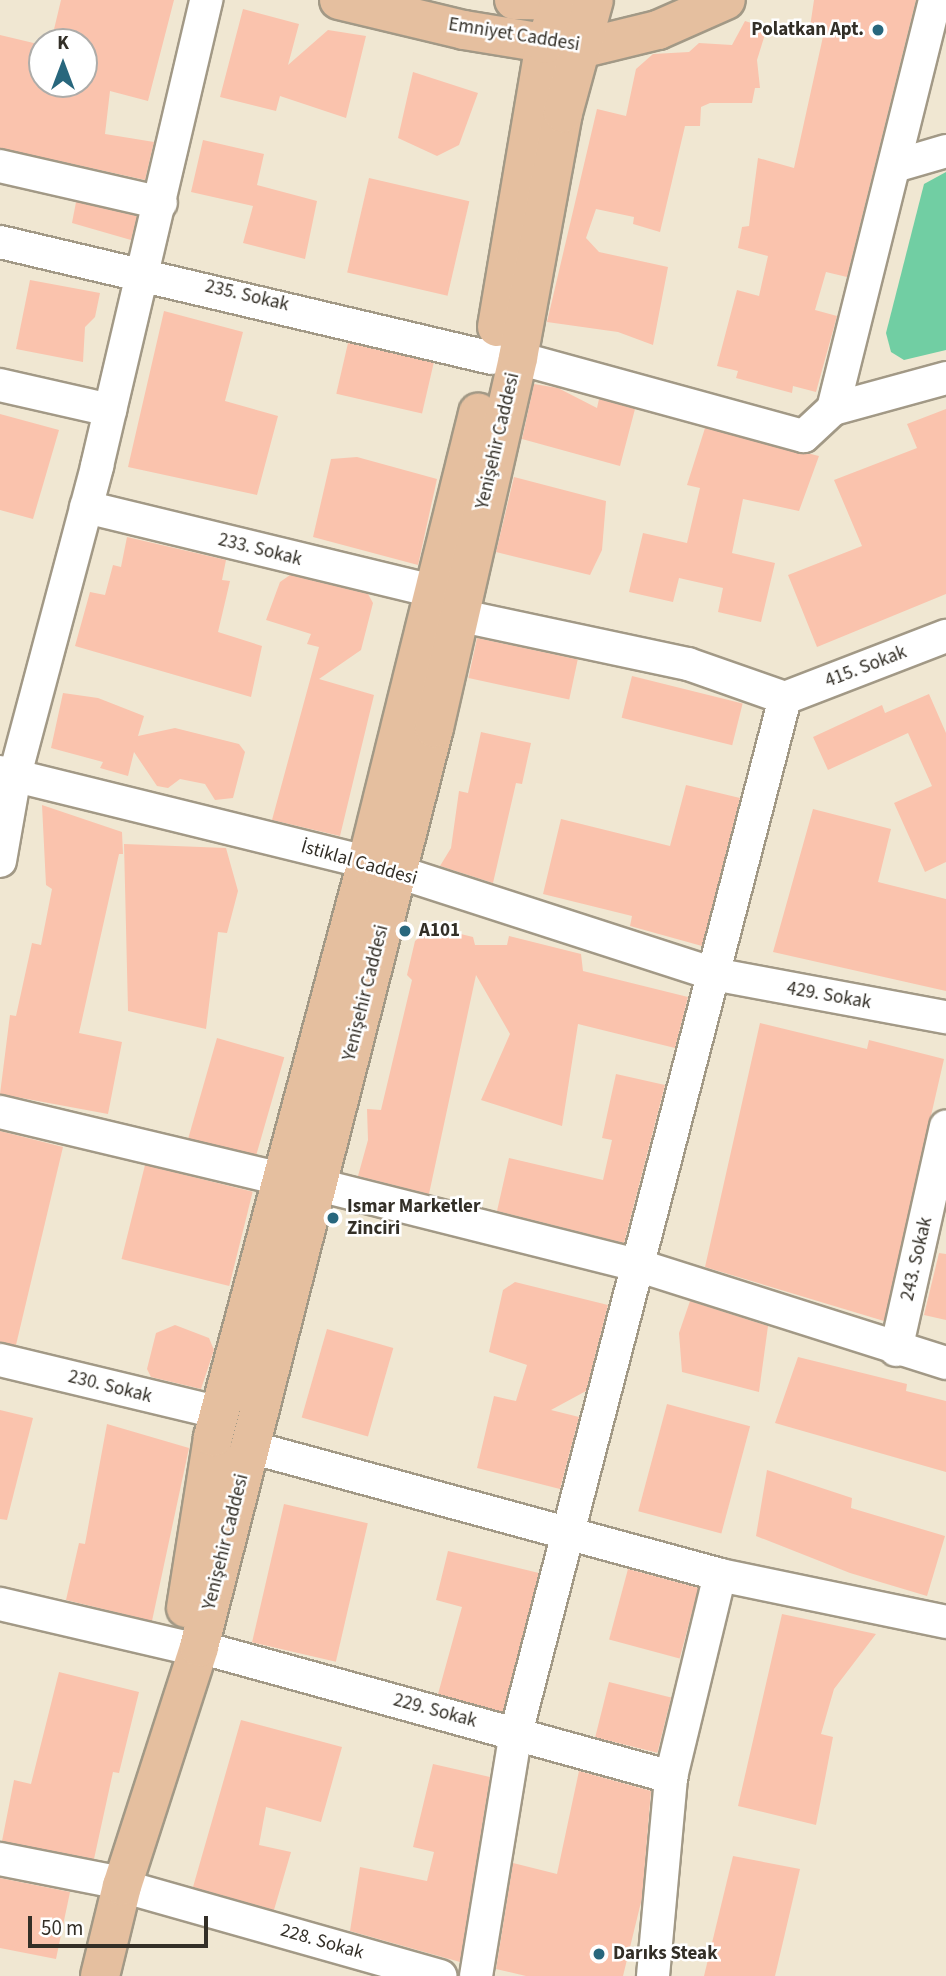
<!DOCTYPE html>
<meta charset="utf-8">
<style>
body{margin:0}
#map{position:relative;width:946px;height:1976px;overflow:hidden;background:#f0e7d2;font-family:"Source Sans 3",sans-serif}
div>[style]{position:absolute}
.green>*{inset:0;background:#71cea3}
.building>*{inset:0;background:#fac3ad;transform-origin:0 0}
.roads{filter:drop-shadow(2px 0 #a29986) drop-shadow(-2px 0 #a29986) drop-shadow(0 2px #a29986) drop-shadow(0 -2px #a29986)}
.minor>*{height:32px;margin:-16px;padding:0 16px;transform-origin:16px;border-radius:16px;background:#fff}
.major>*{height:38px;margin:-19px;padding:0 19px;transform-origin:19px;border-radius:19px;background:#e5bf9f}
.dots>*{width:19px;height:19px;translate:-50% -50%;box-sizing:border-box;border:4px solid #fff;border-radius:50%}
span{translate:-50% -50%;white-space:nowrap;text-align:center;line-height:1.15;-webkit-text-stroke:5px #fff;paint-order:stroke}
.poi-label{font-size:19px;color:#332f27;font-weight:700}
.right{translate:-100% -50%;text-align:right}
.left{translate:0 -50%;text-align:left}
.street-label{font-size:19px;color:#332f27}
.north{position:absolute;left:28px;top:28px;width:70px;height:70px;box-sizing:border-box;background:#fff;border:2px solid #adaca9;border-radius:50%;rotate:0deg;font-size:19px;font-weight:700;line-height:28px;text-align:center;color:#332f27}
.north::after{content:'';display:block;margin:auto;width:24px;height:32px;background:#28677d;clip-path:polygon(50% 0,100% 100%,50% 72%,0 100%)}
.scale{position:absolute;left:28px;top:1916px;width:180px;height:32px;box-sizing:border-box;border:4px solid #332f27;border-top:0;padding-left:9px;font-size:21px;line-height:24px;white-space:nowrap;color:#332f27;-webkit-text-stroke:5px #fff;paint-order:stroke}
</style>
<div id="map">
<div class="green">
<i style="clip-path:polygon(946px 172px,946px 350px,904px 360px,891px 352px,886px 333px,924px 184px)"></i>
</div>
<div class="building">
<i style="clip-path:polygon(61px 0,174px 0,148px 101px,110px 91px,105px 134px,154px 142px,145px 180px,0 148px,0 35px,42px 45px,42px 84px,84px 84px,84px 42px,51px 42px)"></i>
<i style="clip-path:polygon(814px 0,916px 0,847px 277px,826px 272px,815px 310px,837px 316px,816px 392px,793px 386px,792px 393px,736px 378px,738px 371px,717px 366px,737px 290px,759px 296px,768px 256px,738px 248px,742px 227px,749px 226px,758px 158px,794px 168px,824px 32px,810px 27px)"></i>
<i style="clip-path:polygon(243px 9px,299px 24px,288px 65px,328px 30px,366px 36px,346px 118px,280px 96px,276px 111px,220px 97px)"></i>
<i style="clip-path:polygon(745px 21px,767px 28px,757px 60px,760px 88px,755px 88px,752px 103px,710px 103px,701px 107px,700px 126px,685px 126px,660px 232px,633px 224px,634px 217px,596px 209px,586px 238px,599px 252px,668px 267px,653px 345px,618px 332px,547px 322px,597px 109px,626px 116px,636px 69px,653px 54px,689px 52px,699px 43px,732px 45px)"></i>
<i style="clip-path:polygon(413px 72px,478px 93px,459px 145px,437px 156px,398px 138px)"></i>
<i style="clip-path:polygon(203px 140px,264px 154px,257px 185px,317px 201px,305px 259px,243px 243px,253px 206px,191px 192px)"></i>
<i style="left:369px;top:178px;width:103px;height:97px;rotate:13deg"></i>
<i style="clip-path:polygon(76px 202px,137px 216px,131px 240px,72px 223px)"></i>
<i style="clip-path:polygon(30px 280px,100px 293px,95px 317px,85px 327px,83px 362px,16px 349px)"></i>
<i style="clip-path:polygon(164px 311px,243px 332px,225px 401px,278px 416px,257px 495px,128px 467px)"></i>
<i style="left:348px;top:343px;width:88px;height:52px;rotate:13deg"></i>
<i style="clip-path:polygon(534px 384px,558px 388px,597px 408px,599px 399px,635px 409px,620px 466px,522px 439px)"></i>
<i style="clip-path:polygon(946px 409px,946px 594px,817px 647px,788px 575px,862px 546px,834px 480px,917px 448px,907px 424px)"></i>
<i style="clip-path:polygon(0 414px,59px 430px,33px 519px,0 510px)"></i>
<i style="clip-path:polygon(705px 428px,819px 456px,799px 511px,743px 499px,732px 553px,775px 563px,761px 622px,718px 612px,723px 588px,679px 578px,673px 602px,629px 592px,643px 533px,687px 543px,700px 488px,687px 485px)"></i>
<i style="clip-path:polygon(357px 457px,437px 479px,418px 565px,313px 537px,331px 459px)"></i>
<i style="clip-path:polygon(514px 477px,606px 501px,602px 550px,590px 575px,496px 552px)"></i>
<i style="clip-path:polygon(127px 537px,226px 560px,222px 580px,230px 581px,218px 632px,262px 646px,251px 697px,75px 646px,90px 592px,105px 595px,113px 565px,121px 567px)"></i>
<i style="clip-path:polygon(290px 575px,368px 594px,373px 603px,361px 650px,319px 679px,374px 695px,340px 836px,272px 820px,319px 647px,307px 644px,311px 634px,266px 620px,280px 582px)"></i>
<i style="left:477px;top:638px;width:103px;height:41px;rotate:12deg"></i>
<i style="left:632px;top:676px;width:114px;height:43px;rotate:14deg"></i>
<i style="clip-path:polygon(63px 693px,98px 698px,144px 716px,138px 736px,175px 728px,239px 744px,245px 752px,233px 798px,215px 800px,205px 784px,180px 779px,168px 788px,157px 786px,134px 752px,128px 776px,100px 768px,103px 762px,51px 748px)"></i>
<i style="clip-path:polygon(929px 694px,946px 733px,946px 862px,925px 872px,894px 803px,932px 786px,908px 733px,828px 770px,813px 737px,882px 705px,885px 713px)"></i>
<i style="clip-path:polygon(481px 732px,531px 743px,522px 784px,516px 783px,493px 883px,440px 866px,451px 848px,459px 791px,468px 793px)"></i>
<i style="clip-path:polygon(686px 785px,740px 798px,702px 946px,630px 926px,632px 916px,543px 894px,561px 819px,670px 846px)"></i>
<i style="clip-path:polygon(42px 805px,122px 832px,123px 854px,119px 854px,79px 1033px,122px 1042px,108px 1114px,0 1094px,10px 1015px,16px 1016px,32px 943px,41px 945px,52px 889px,46px 885px)"></i>
<i style="clip-path:polygon(813px 809px,891px 829px,878px 882px,946px 899px,946px 991px,773px 952px)"></i>
<i style="clip-path:polygon(124px 844px,226px 848px,238px 891px,227px 933px,218px 932px,206px 1029px,128px 1011px)"></i>
<i style="clip-path:polygon(432px 927px,473px 937px,475px 945px,507px 945px,509px 936px,581px 954px,583px 971px,688px 997px,675px 1048px,578px 1024px,562px 1126px,481px 1100px,510px 1034px,476px 975px,429px 1194px,358px 1176px,368px 1140px,367px 1109px,381px 1110px,412px 980px,407px 975px,415px 941px)"></i>
<i style="clip-path:polygon(760px 1023px,867px 1049px,869px 1040px,944px 1059px,884px 1321px,705px 1267px)"></i>
<i style="left:217px;top:1038px;width:70px;height:104px;rotate:16deg"></i>
<i style="clip-path:polygon(616px 1074px,665px 1085px,624px 1243px,497px 1211px,509px 1158px,603px 1180px,612px 1140px,602px 1138px)"></i>
<i style="clip-path:polygon(0 1131px,63px 1147px,16px 1345px,0 1342px)"></i>
<i style="left:145px;top:1165px;width:111px;height:97px;rotate:14deg"></i>
<i style="clip-path:polygon(939px 1253px,946px 1254px,946px 1320px,924px 1315px)"></i>
<i style="clip-path:polygon(515px 1282px,608px 1305px,586px 1391px,551px 1410px,579px 1417px,560px 1489px,477px 1468px,494px 1396px,516px 1401px,527px 1365px,489px 1352px,503px 1290px)"></i>
<i style="clip-path:polygon(690px 1301px,768px 1326px,759px 1392px,682px 1372px,679px 1333px)"></i>
<i style="clip-path:polygon(175px 1325px,209px 1338px,214px 1350px,201px 1389px,151px 1377px,147px 1369px,156px 1333px)"></i>
<i style="left:327px;top:1329px;width:69px;height:92px;rotate:16deg"></i>
<i style="clip-path:polygon(798px 1357px,907px 1384px,906px 1391px,946px 1401px,946px 1472px,775px 1423px)"></i>
<i style="left:667px;top:1404px;width:86px;height:111px;rotate:15deg"></i>
<i style="clip-path:polygon(0 1410px,33px 1418px,7px 1520px,0 1519px)"></i>
<i style="clip-path:polygon(107px 1424px,189px 1448px,152px 1621px,66px 1600px,79px 1543px,85px 1544px)"></i>
<i style="clip-path:polygon(767px 1470px,852px 1498px,851px 1508px,945px 1536px,927px 1596px,850px 1573px,756px 1536px)"></i>
<i style="left:284px;top:1504px;width:86px;height:142px;rotate:13deg"></i>
<i style="clip-path:polygon(448px 1551px,539px 1573px,503px 1712px,438px 1694px,462px 1607px,436px 1600px)"></i>
<i style="left:628px;top:1569px;width:73px;height:73px;rotate:15deg"></i>
<i style="clip-path:polygon(782px 1614px,876px 1634px,834px 1689px,821px 1734px,833px 1737px,816px 1825px,738px 1806px)"></i>
<i style="clip-path:polygon(59px 1672px,139px 1692px,119px 1773px,113px 1772px,94px 1859px,2px 1841px,14px 1780px,31px 1784px)"></i>
<i style="left:609px;top:1682px;width:64px;height:57px;rotate:14deg"></i>
<i style="clip-path:polygon(241px 1720px,342px 1747px,321px 1822px,266px 1807px,259px 1845px,291px 1852px,274px 1910px,193px 1887px)"></i>
<i style="clip-path:polygon(433px 1764px,490px 1777px,460px 1962px,350px 1931px,360px 1867px,427px 1881px,434px 1852px,413px 1847px)"></i>
<i style="clip-path:polygon(579px 1771px,651px 1791px,642px 1898px,623px 1976px,526px 1976px,496px 1969px,513px 1863px,557px 1874px)"></i>
<i style="clip-path:polygon(733px 1856px,800px 1869px,775px 1976px,704px 1976px)"></i>
<i style="clip-path:polygon(0 1878px,70px 1892px,56px 1959px,0 1948px)"></i>
</div>
<div class="roads">
<div class="minor">
<i style="left:935px;top:0;width:422px;rotate:104deg"></i>
<i style="left:833px;top:409px;width:117px;rotate:-15.3deg"></i>
<i style="left:0;top:166px;width:165px;rotate:12.9deg"></i>
<i style="left:895px;top:166px;width:53px;rotate:-16.4deg"></i>
<i style="left:0;top:242px;width:505px;rotate:13.27deg"></i>
<i style="left:518px;top:358px;width:296px;rotate:15.3deg"></i>
<i style="left:804px;top:436px;width:40px;rotate:-43deg"></i>
<i style="left:0;top:385px;width:113px;rotate:12.8deg"></i>
<i style="left:86px;top:507px;width:357px;rotate:13.6deg"></i>
<i style="left:457px;top:615px;width:236px;rotate:12deg"></i>
<i style="left:688px;top:664px;width:103px;rotate:19.3deg"></i>
<i style="left:785px;top:698px;width:173px;rotate:-21.1deg"></i>
<i style="left:0;top:772px;width:378px;rotate:13.8deg"></i>
<i style="left:367px;top:862px;width:364px;rotate:17.9deg"></i>
<i style="left:713px;top:974px;width:237px;rotate:10.5deg"></i>
<i style="left:0;top:861px;width:87px;rotate:-80.1deg"></i>
<i style="left:15px;top:775px;width:320px;rotate:-75.1deg"></i>
<i style="left:97px;top:466px;width:479px;rotate:-76.8deg"></i>
<i style="left:0;top:1112px;width:290px;rotate:13.4deg"></i>
<i style="left:318px;top:1185px;width:329px;rotate:14.1deg"></i>
<i style="left:637px;top:1265px;width:324px;rotate:17.6deg"></i>
<i style="left:896px;top:1350px;width:229px;rotate:-77.4deg"></i>
<i style="left:0;top:1360px;width:226px;rotate:13.5deg"></i>
<i style="left:250px;top:1447px;width:487px;rotate:15.2deg"></i>
<i style="left:720px;top:1575px;width:231px;rotate:11.7deg"></i>
<i style="left:0;top:1604px;width:185px;rotate:13.1deg"></i>
<i style="left:199px;top:1647px;width:490px;rotate:15.4deg"></i>
<i style="left:0;top:1859px;width:113px;rotate:11.2deg"></i>
<i style="left:122px;top:1886px;width:331px;rotate:15.8deg"></i>
<i style="left:476px;top:1976px;width:246px;rotate:-80.7deg"></i>
<i style="left:516px;top:1733px;width:1069px;rotate:-75.43deg"></i>
<i style="left:653px;top:1976px;width:200px;rotate:-84.8deg"></i>
<i style="left:671px;top:1777px;width:208px;rotate:-76.4deg"></i>
</div>
<div class="major">
<i style="left:339px;top:0;width:129px;rotate:13.5deg"></i>
<i style="left:464px;top:30px;width:118px;rotate:9.3deg"></i>
<i style="left:580px;top:49px;width:80px;rotate:-13.7deg"></i>
<i style="left:658px;top:30px;width:74px;rotate:-23.8deg"></i>
<i style="left:514px;top:0;width:68px;rotate:0.8deg"></i>
<i style="left:497px;top:327px;width:287px;rotate:-80.4deg"></i>
<i style="left:545px;top:44px;width:44px;rotate:-69.9deg"></i>
<i style="left:186px;top:1608px;width:173px;rotate:-81deg"></i>
<i style="left:213px;top:1437px;width:595px;rotate:-75.01deg"></i>
<i style="left:367px;top:862px;width:463px;rotate:-76.1deg"></i>
<i style="left:100px;top:1976px;width:93px;rotate:-76.3deg"></i>
<i style="left:122px;top:1886px;width:251px;rotate:-72.1deg"></i>
<i style="left:199px;top:1647px;width:949px;rotate:-75.66deg"></i>
<i style="left:434px;top:728px;width:379px;rotate:-77.2deg"></i>
<i style="left:518px;top:358px;width:249px;rotate:-79.6deg"></i>
<i style="left:563px;top:113px;width:117px;rotate:-74.7deg"></i>
</div>
</div>
<div class="dots">
<i style="left:878px;top:30px;background:#28677d"></i>
<i style="left:405px;top:931px;background:#28677d"></i>
<i style="left:333px;top:1218px;background:#28677d"></i>
<i style="left:599px;top:1954px;background:#28677d"></i>
</div>
<div class="poi-label">
<span class="right" style="left:864px;top:30px">Polatkan Apt.</span>
<span class="left" style="left:419px;top:931px">A101</span>
<span class="left" style="left:347px;top:1218px">Ismar Marketler<br>Zinciri</span>
<span class="left" style="left:613px;top:1954px">Darıks Steak</span>
</div>
<div class="street-label">
<span style="left:514px;top:35px;rotate:9deg">Emniyet Caddesi</span>
<span style="left:247px;top:296px;rotate:13deg">235. Sokak</span>
<span style="left:498px;top:441px;rotate:-77deg">Yenişehir Caddesi</span>
<span style="left:260px;top:550px;rotate:14deg">233. Sokak</span>
<span style="left:866px;top:667px;rotate:-21deg">415. Sokak</span>
<span style="left:359px;top:863px;rotate:16deg">İstiklal Caddesi</span>
<span style="left:366px;top:993px;rotate:-76deg">Yenişehir Caddesi</span>
<span style="left:829px;top:996px;rotate:10deg">429. Sokak</span>
<span style="left:917px;top:1259px;rotate:-77deg">243. Sokak</span>
<span style="left:110px;top:1387px;rotate:14deg">230. Sokak</span>
<span style="left:226px;top:1542px;rotate:-76deg">Yenişehir Caddesi</span>
<span style="left:435px;top:1711px;rotate:15deg">229. Sokak</span>
<span style="left:322px;top:1942px;rotate:16deg">228. Sokak</span>
</div>
<div class="north">K</div>
<div class="scale">50 m</div>
</div>
